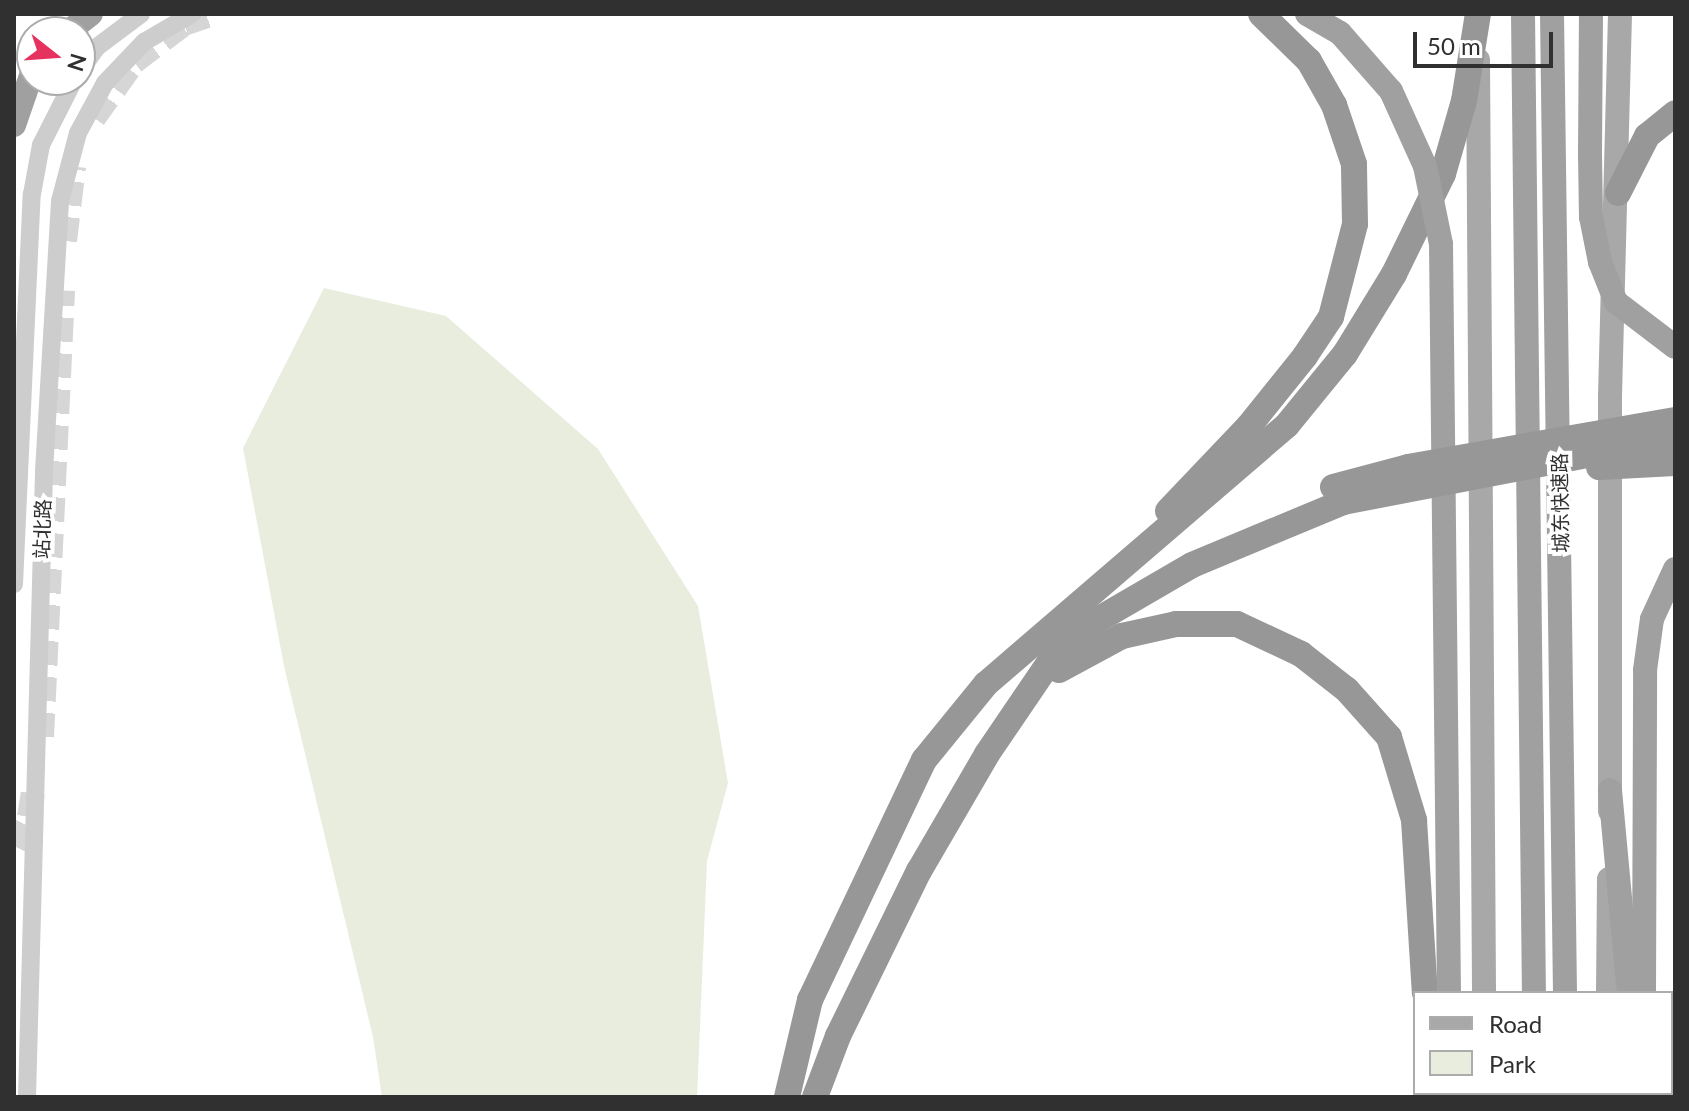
<!DOCTYPE html>
<meta charset="utf-8">
<style>
body{margin:0}
#map{position:relative;width:1689px;height:1111px;overflow:hidden;background:#fff;font-family:Lato,"Noto Sans SC",sans-serif}
div>[style]{position:absolute}
.green>*{inset:0;background:#e8edde}
.trunk-tunnel>*{height:24px;margin-top:-12px;transform-origin:0;background:repeating-linear-gradient(90deg,#d6d6d6 0 24px,transparent 0 36px)}
.tertiary>*{height:18px;margin:-9px;padding:0 9px;transform-origin:9px;border-radius:9px;background:#cdcdcd}
.primary>*{height:24px;margin:-12px;padding:0 12px;transform-origin:12px;border-radius:12px;background:#a8a8a8}
.trunk>*{height:24px;margin:-12px;padding:0 12px;transform-origin:12px;border-radius:12px;background:#a0a0a0}
.motorway>*{height:26px;margin:-13px;padding:0 13px;transform-origin:13px;border-radius:13px;background:#979797}
.trunk-bridge>*{height:24px;margin:-12px;padding:0 12px;transform-origin:12px;border-radius:12px;background:#a0a0a0}
.motorway-bridge>*{height:26px;margin:-13px;padding:0 13px;transform-origin:13px;border-radius:13px;background:#979797}
span{translate:-50% -50%;white-space:nowrap;text-align:center;line-height:1.15;-webkit-text-stroke:8px #fff;paint-order:stroke}
.street-label{font-size:20px;color:#303030}
.frame{position:absolute;inset:0;border:16px solid #303030;pointer-events:none}
.legend{position:absolute;left:1413px;top:991px;width:260px;height:104px;box-sizing:border-box;background:#fff;border:2px solid #acacac;margin:0;padding:10px 14px;list-style:none;font-size:24px;color:#303030}
.legend li{display:flex;align-items:center;gap:16px;height:40px}
.legend b{width:40px;border:2px solid #acacac}
.north{position:absolute;left:16px;top:16px;width:80px;height:80px;box-sizing:border-box;background:#fff;border:2px solid #acacac;border-radius:50%;rotate:107deg;font-size:22px;font-weight:700;line-height:32px;text-align:center;color:#303030}
.north::after{content:'';display:block;margin:auto;width:28px;height:36px;background:#e6325e;clip-path:polygon(50% 0,100% 100%,50% 72%,0 100%)}
.scale{position:absolute;left:1413px;top:32px;width:140px;height:36px;box-sizing:border-box;border:4px solid #303030;border-top:0;padding-left:10px;font-size:24px;line-height:28px;white-space:nowrap;color:#303030;-webkit-text-stroke:6px #fff;paint-order:stroke}
</style>
<div id="map">
<div class="green">
<i style="clip-path:polygon(324px 288px,446px 316px,598px 449px,698px 606px,728px 783px,707px 861px,697px 1097px,382px 1097px,373px 1037px,284px 666px,243px 448px)"></i>
</div>
<div class="trunk-tunnel">
<i style="left:94px;top:118px;width:69px;rotate:-54.5deg"></i>
<i style="left:134px;top:62px;width:63px;rotate:-37.2deg"></i>
<i style="left:184px;top:24px;width:31px;rotate:-19deg"></i>
<i style="left:65px;top:241px;width:75px;rotate:-83.1deg"></i>
<i style="left:42px;top:737px;width:447px;rotate:-87.3deg"></i>
<i style="left:14px;top:846px;width:33px;rotate:-63deg"></i>
<i style="left:29px;top:817px;width:24px;rotate:-81deg"></i>
</div>
<div class="tertiary">
<i style="left:80px;top:71px;width:29px;rotate:-55deg"></i>
<i style="left:97px;top:47px;width:55px;rotate:-36.9deg"></i>
<i style="left:14px;top:584px;width:390px;rotate:-87.4deg"></i>
<i style="left:32px;top:194px;width:50px;rotate:-79.6deg"></i>
<i style="left:41px;top:145px;width:73px;rotate:-63.1deg"></i>
<i style="left:27px;top:1097px;width:626px;rotate:-88.44deg"></i>
<i style="left:44px;top:471px;width:270px;rotate:-86.6deg"></i>
<i style="left:60px;top:201px;width:70px;rotate:-75.2deg"></i>
<i style="left:78px;top:133px;width:57px;rotate:-61.6deg"></i>
<i style="left:105px;top:83px;width:57px;rotate:-46.4deg"></i>
<i style="left:144px;top:42px;width:56px;rotate:-30.3deg"></i>
</div>
<div class="primary">
<i style="left:1478px;top:60px;width:933px;rotate:89.63deg"></i>
<i style="left:1610px;top:811px;width:415px;rotate:-90deg"></i>
<i style="left:1610px;top:396px;width:382px;rotate:-88.5deg"></i>
<i style="left:1608px;top:993px;width:114px;rotate:-89.5deg"></i>
<i style="left:1485px;top:1093px;width:4px;rotate:90deg"></i>
<i style="left:1608px;top:1097px;width:4px;rotate:-90deg"></i>
</div>
<div class="trunk">
<i style="left:1523px;top:14px;width:979px;rotate:89.36deg"></i>
<i style="left:1552px;top:14px;width:979px;rotate:89.24deg"></i>
<i style="left:68px;top:32px;width:29px;rotate:-38deg"></i>
<i style="left:14px;top:125px;width:55px;rotate:-70.9deg"></i>
<i style="left:1590px;top:154px;width:140px;rotate:-89.6deg"></i>
<i style="left:1610px;top:790px;width:204px;rotate:84.7deg"></i>
<i style="left:1644px;top:993px;width:323px;rotate:-89.8deg"></i>
<i style="left:1645px;top:670px;width:51px;rotate:-82.2deg"></i>
<i style="left:1652px;top:619px;width:55px;rotate:-65.3deg"></i>
<i style="left:1451px;top:1093px;width:4px;rotate:90deg"></i>
<i style="left:1535px;top:1093px;width:4px;rotate:90deg"></i>
<i style="left:1566px;top:1093px;width:4px;rotate:90deg"></i>
<i style="left:1637px;top:1097px;width:4px;rotate:-90deg"></i>
</div>
<div class="motorway">
<i style="left:1618px;top:193px;width:64px;rotate:-63deg"></i>
<i style="left:1647px;top:136px;width:36px;rotate:-39deg"></i>
<i style="left:1168px;top:511px;width:117px;rotate:-46.4deg"></i>
<i style="left:1249px;top:426px;width:90px;rotate:-51.3deg"></i>
<i style="left:1305px;top:356px;width:47px;rotate:-56.3deg"></i>
<i style="left:1331px;top:317px;width:96px;rotate:-75.5deg"></i>
<i style="left:1355px;top:224px;width:60px;rotate:-91deg"></i>
<i style="left:1354px;top:164px;width:62px;rotate:-108.7deg"></i>
<i style="left:1334px;top:105px;width:51px;rotate:-119.6deg"></i>
<i style="left:1309px;top:61px;width:67px;rotate:-135.6deg"></i>
<i style="left:1059px;top:670px;width:72px;rotate:-28.4deg"></i>
<i style="left:1122px;top:636px;width:55px;rotate:-12.5deg"></i>
<i style="left:1176px;top:624px;width:61px"></i>
<i style="left:1237px;top:624px;width:71px;rotate:25.1deg"></i>
<i style="left:1301px;top:654px;width:58px;rotate:38deg"></i>
<i style="left:1347px;top:690px;width:63px;rotate:48.2deg"></i>
<i style="left:1389px;top:737px;width:87px;rotate:73.2deg"></i>
<i style="left:1414px;top:820px;width:173px;rotate:86.4deg"></i>
<i style="left:1430px;top:1093px;width:4px;rotate:90deg"></i>
<i style="left:787px;top:1097px;width:100px;rotate:-76.7deg"></i>
<i style="left:810px;top:1000px;width:266px;rotate:-64.6deg"></i>
<i style="left:924px;top:760px;width:98px;rotate:-50.8deg"></i>
<i style="left:986px;top:684px;width:397px;rotate:-40.7deg"></i>
<i style="left:1287px;top:425px;width:92px;rotate:-50.8deg"></i>
<i style="left:1345px;top:354px;width:94px;rotate:-58.5deg"></i>
<i style="left:1394px;top:274px;width:111px;rotate:-63.9deg"></i>
<i style="left:1443px;top:174px;width:76px;rotate:-74deg"></i>
<i style="left:1464px;top:101px;width:88px;rotate:-80.9deg"></i>
<i style="left:815px;top:1097px;width:65px;rotate:-69.3deg"></i>
<i style="left:838px;top:1036px;width:184px;rotate:-63.9deg"></i>
<i style="left:919px;top:871px;width:135px;rotate:-59.8deg"></i>
<i style="left:987px;top:754px;width:114px;rotate:-55.8deg"></i>
<i style="left:1051px;top:660px;width:57px;rotate:-41.5deg"></i>
<i style="left:1094px;top:622px;width:113px;rotate:-30.2deg"></i>
<i style="left:1192px;top:565px;width:164px;rotate:-22.6deg"></i>
</div>
<div class="trunk-bridge">
<i style="left:1307px;top:14px;width:38px;rotate:30deg"></i>
<i style="left:1340px;top:33px;width:77px;rotate:48.7deg"></i>
<i style="left:1391px;top:91px;width:82px;rotate:65.6deg"></i>
<i style="left:1425px;top:166px;width:80px;rotate:78.4deg"></i>
<i style="left:1441px;top:244px;width:749px;rotate:89.39deg"></i>
<i style="left:1590px;top:154px;width:63px;rotate:89.1deg"></i>
<i style="left:1591px;top:217px;width:46px;rotate:78.7deg"></i>
<i style="left:1600px;top:262px;width:43px;rotate:68.2deg"></i>
<i style="left:1616px;top:302px;width:74px;rotate:37.3deg"></i>
</div>
<div class="motorway-bridge">
<i style="left:1599px;top:467px;width:76px;rotate:-3deg"></i>
<i style="left:1333px;top:487px;width:78px;rotate:-14.9deg"></i>
<i style="left:1408px;top:467px;width:271px;rotate:-10deg"></i>
<i style="left:1343px;top:502px;width:338px;rotate:-10.9deg"></i>
</div>
<div class="street-label">
<span style="left:1560px;top:503px;rotate:-91deg">城东快速路</span>
<span style="left:42px;top:529px;rotate:-88deg">站北路</span>
</div>
<div class="frame"></div>
<ul class="legend">
<li><b style="height:10px;background:#a8a8a8"></b>Road</li>
<li><b style="height:22px;background:#e8edde"></b>Park</li>
</ul>
<div class="north">N</div>
<div class="scale">50 m</div>
</div>
